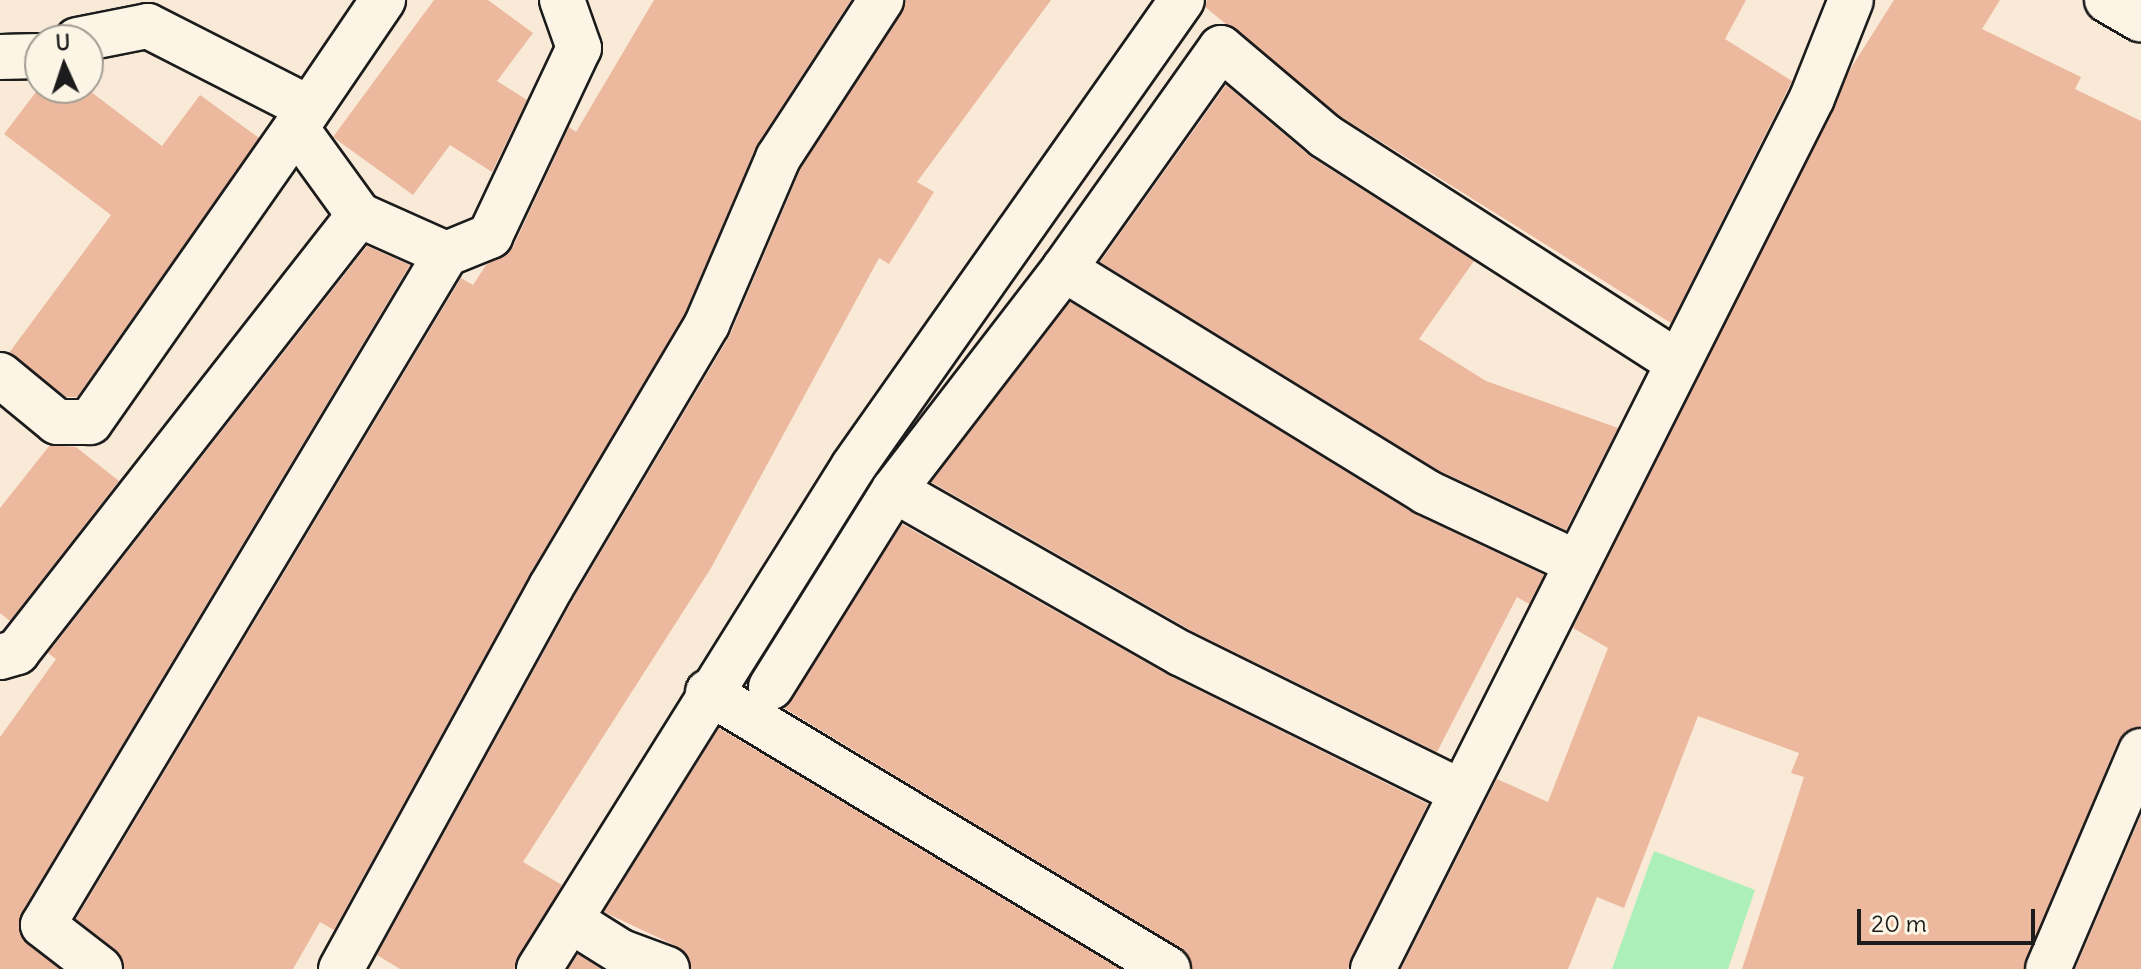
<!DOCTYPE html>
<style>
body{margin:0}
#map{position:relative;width:2141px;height:969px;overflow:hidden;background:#f9e9d7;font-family:Delius,sans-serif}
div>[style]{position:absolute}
.green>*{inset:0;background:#acefb9}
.building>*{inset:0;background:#ecb99e}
.roads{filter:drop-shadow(2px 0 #1c1c1c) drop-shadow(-2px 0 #1c1c1c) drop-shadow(0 2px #1c1c1c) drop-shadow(0 -2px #1c1c1c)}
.street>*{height:44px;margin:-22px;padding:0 22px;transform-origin:22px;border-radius:22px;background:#fcf5e5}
.secondary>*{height:44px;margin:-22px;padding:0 22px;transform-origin:22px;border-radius:22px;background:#fcf5e5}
span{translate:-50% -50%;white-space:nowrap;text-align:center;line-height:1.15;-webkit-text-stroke:6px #fcf5e5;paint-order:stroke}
.north{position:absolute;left:24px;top:24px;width:80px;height:80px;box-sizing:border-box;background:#fcf5e5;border:2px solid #a29e95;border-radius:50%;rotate:357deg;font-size:22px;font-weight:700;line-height:32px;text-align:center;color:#1c1c1c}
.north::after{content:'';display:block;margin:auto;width:28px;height:36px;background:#1c1c1c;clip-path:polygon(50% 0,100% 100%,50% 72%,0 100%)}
.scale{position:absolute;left:1857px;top:909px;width:178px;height:36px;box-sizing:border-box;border:4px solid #1c1c1c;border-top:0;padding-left:10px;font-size:24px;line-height:28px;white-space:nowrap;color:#1c1c1c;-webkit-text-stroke:6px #fcf5e5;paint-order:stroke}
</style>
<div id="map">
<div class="green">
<i style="clip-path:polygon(1654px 851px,1755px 890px,1728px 969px,1612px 969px)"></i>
</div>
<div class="building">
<i style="clip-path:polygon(434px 0,488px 0,533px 33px,497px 81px,527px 100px,492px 172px,450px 145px,413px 195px,333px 137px)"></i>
<i style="clip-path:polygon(654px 0,851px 0,757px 145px,685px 313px,530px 574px,334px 930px,320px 922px,293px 969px,124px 969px,116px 950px,76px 919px,461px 278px,473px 285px,486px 265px,513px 247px,569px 127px,576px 132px)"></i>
<i style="clip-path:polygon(906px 0,1051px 0,917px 182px,934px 192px,889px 264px,879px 258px,711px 568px,523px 862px,562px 885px,514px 969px,400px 969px,377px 955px,573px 599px,729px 337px,800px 170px)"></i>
<i style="clip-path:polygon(1207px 0,1746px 0,1725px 39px,1792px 81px,1671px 323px,1340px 116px,1205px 7px)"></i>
<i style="clip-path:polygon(1894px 0,2000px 0,1982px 29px,2081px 77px,2075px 89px,2141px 121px,2141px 726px,2118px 741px,2024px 969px,1742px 969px,1804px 777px,1791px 773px,1799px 753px,1698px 716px,1624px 908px,1597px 897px,1568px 969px,1401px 969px,1497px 779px,1548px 802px,1608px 648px,1573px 628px,1851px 68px)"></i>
<i style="clip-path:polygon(1226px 85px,1311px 157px,1474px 261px,1419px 339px,1486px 381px,1618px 428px,1566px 530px,1438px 470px,1100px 262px)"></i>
<i style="clip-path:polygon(39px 88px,86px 88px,162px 146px,200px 95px,259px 138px,77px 397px,66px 397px,9px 353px,111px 215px,4px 134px)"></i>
<i style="clip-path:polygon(367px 246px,410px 265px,22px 912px,21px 936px,59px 969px,0 969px,0 737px,56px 659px,48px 653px)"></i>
<i style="clip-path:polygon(1070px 302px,1413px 513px,1544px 575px,1529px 604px,1517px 597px,1437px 752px,1451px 759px,1194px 632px,931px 482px)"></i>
<i style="clip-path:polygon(50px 445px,76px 447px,119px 481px,10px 621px,0 613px,0 508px)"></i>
<i style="clip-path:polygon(902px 524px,1170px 676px,1428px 804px,1348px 969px,1193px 969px,1181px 948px,784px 708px)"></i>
<i style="clip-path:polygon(719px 728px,1120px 969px,691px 969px,676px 946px,604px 912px)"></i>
<i style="clip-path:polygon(2141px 815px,2141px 969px,2075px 969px)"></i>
<i style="clip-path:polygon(578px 954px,601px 969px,568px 969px)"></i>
</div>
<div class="roads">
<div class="street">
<i style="left:77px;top:40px;width:72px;rotate:-11.2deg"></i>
<i style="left:148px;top:26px;width:178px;rotate:27deg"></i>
<i style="left:0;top:57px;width:40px;rotate:-1.4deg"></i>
<i style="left:359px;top:215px;width:107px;rotate:-125.9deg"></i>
<i style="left:296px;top:128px;width:155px;rotate:-55.8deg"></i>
<i style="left:1064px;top:269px;width:425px;rotate:31.6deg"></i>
<i style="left:1426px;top:492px;width:162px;rotate:25.1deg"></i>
<i style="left:0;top:375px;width:74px;rotate:39.5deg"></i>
<i style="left:57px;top:422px;width:33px"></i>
<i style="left:90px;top:422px;width:359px;rotate:-55deg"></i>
<i style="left:894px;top:490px;width:331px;rotate:29.7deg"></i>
<i style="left:1182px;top:654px;width:311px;rotate:26.3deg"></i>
<i style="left:0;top:657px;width:18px;rotate:-16deg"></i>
<i style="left:17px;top:652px;width:555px;rotate:-51.95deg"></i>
<i style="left:359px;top:215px;width:95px;rotate:24.1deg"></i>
<i style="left:446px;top:254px;width:48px;rotate:-22.2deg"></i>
<i style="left:490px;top:236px;width:208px;rotate:-64.7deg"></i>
<i style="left:579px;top:48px;width:51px;rotate:-109.5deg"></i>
<i style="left:771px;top:687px;width:232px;rotate:-58deg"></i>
<i style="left:894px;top:490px;width:279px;rotate:-52.4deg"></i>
<i style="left:1064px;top:269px;width:271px;rotate:-54.6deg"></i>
<i style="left:1221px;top:48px;width:136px;rotate:40.2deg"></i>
<i style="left:1325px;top:136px;width:416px;rotate:32.7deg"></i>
<i style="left:708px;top:692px;width:537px;rotate:31.06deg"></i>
<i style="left:570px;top:920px;width:60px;rotate:32.1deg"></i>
<i style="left:621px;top:952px;width:49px;rotate:20.3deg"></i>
<i style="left:100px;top:969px;width:72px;rotate:-142.3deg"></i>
<i style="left:43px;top:925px;width:783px;rotate:-59.01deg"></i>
<i style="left:341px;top:969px;width:436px;rotate:-61.2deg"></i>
<i style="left:551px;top:587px;width:306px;rotate:-59.3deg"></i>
<i style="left:707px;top:324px;width:181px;rotate:-66.8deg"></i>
<i style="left:778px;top:158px;width:189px;rotate:-56.9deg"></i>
<i style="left:539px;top:969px;width:592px;rotate:-57.97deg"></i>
<i style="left:853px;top:467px;width:571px;rotate:-54.84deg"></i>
<i style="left:1373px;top:969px;width:975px;rotate:-63.25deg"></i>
<i style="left:1812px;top:98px;width:105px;rotate:-68.3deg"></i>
<i style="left:2048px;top:969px;width:237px;rotate:-66.9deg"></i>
</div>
<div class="secondary">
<i style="left:2107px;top:0;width:39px;rotate:30deg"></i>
</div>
</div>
<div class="north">U</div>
<div class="scale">20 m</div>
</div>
